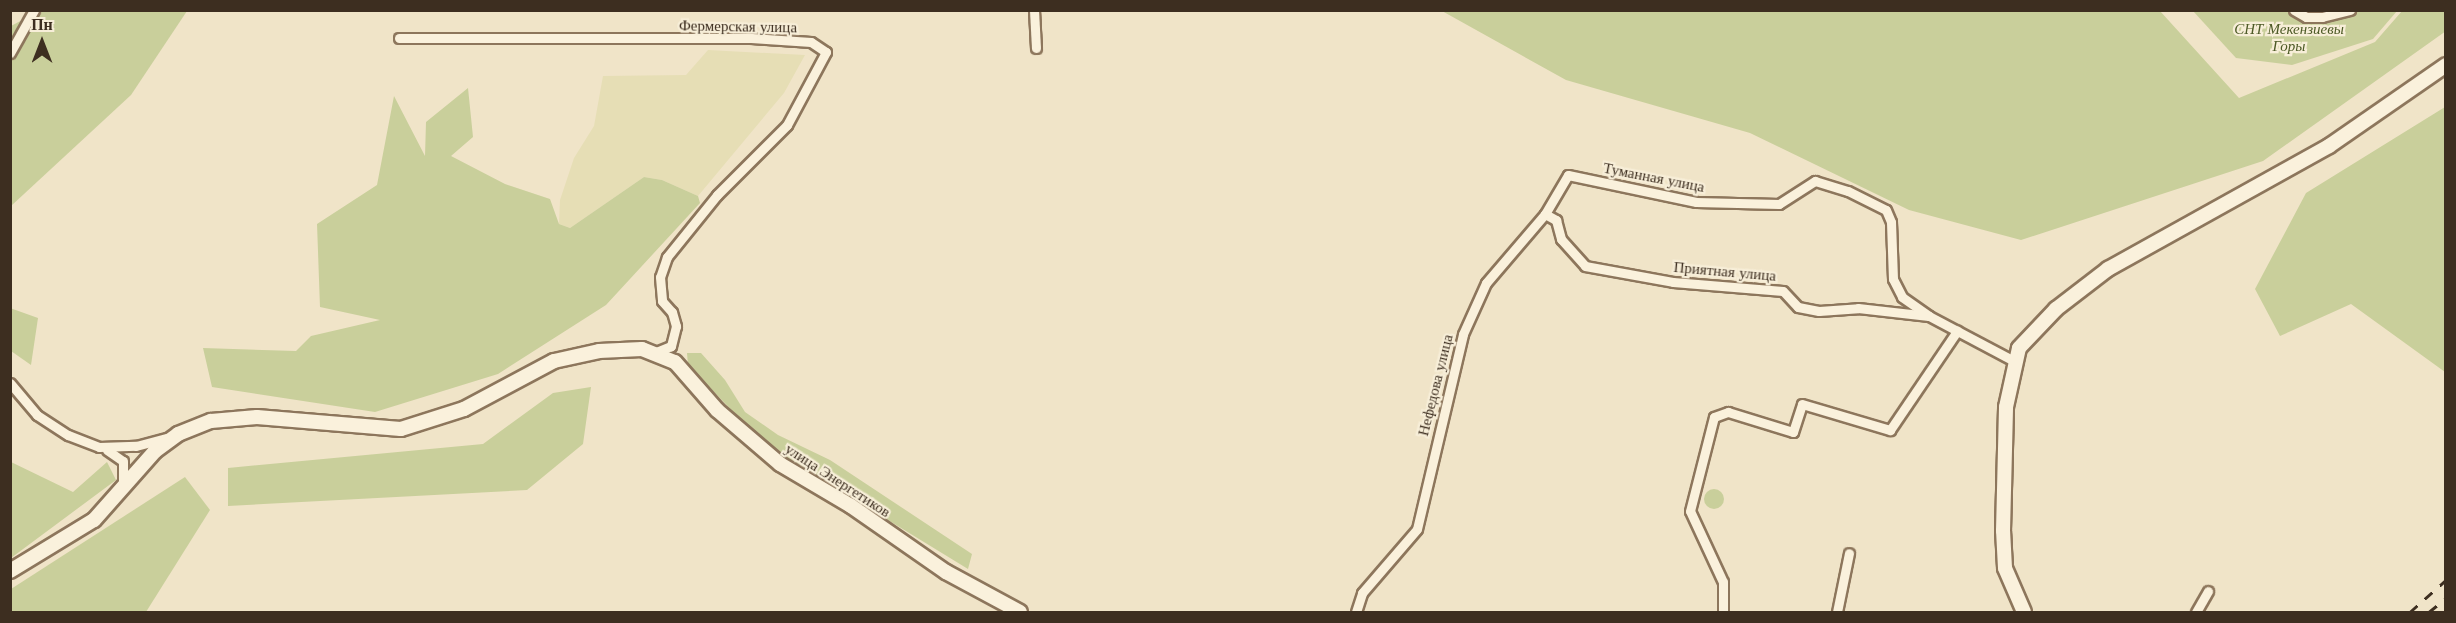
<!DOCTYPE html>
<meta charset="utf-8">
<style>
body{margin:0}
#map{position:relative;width:2456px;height:623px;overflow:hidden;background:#f0e4c8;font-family:"Libre Baskerville",serif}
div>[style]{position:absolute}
.farmland>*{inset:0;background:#e6deb5}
.green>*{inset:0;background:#c9cf9b}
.round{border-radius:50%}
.roads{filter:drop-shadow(2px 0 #8d765c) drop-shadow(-2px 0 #8d765c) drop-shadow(0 2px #8d765c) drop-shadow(0 -2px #8d765c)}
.street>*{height:9px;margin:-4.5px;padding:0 4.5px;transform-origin:4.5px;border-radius:4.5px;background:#faf1dc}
.secondary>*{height:14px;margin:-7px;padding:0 7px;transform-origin:7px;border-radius:7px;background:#faf1dc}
.rail>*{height:3px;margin-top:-1.5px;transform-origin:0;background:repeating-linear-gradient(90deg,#3d2e20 0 10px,transparent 0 20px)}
span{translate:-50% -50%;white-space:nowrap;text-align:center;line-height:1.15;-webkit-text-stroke:4.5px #f7eed8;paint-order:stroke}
.street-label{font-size:15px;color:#3d2e20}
.park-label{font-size:15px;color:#4d5a26;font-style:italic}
.frame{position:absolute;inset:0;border:12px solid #3d2e20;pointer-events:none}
.north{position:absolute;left:12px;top:12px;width:60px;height:60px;-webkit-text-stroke:4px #f7eed8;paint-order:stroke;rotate:0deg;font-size:16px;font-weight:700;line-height:24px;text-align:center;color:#3d2e20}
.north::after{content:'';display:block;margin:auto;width:21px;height:27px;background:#3d2e20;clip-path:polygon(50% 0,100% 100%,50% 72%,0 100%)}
</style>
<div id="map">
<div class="farmland">
<i style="clip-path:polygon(708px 50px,805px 55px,784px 93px,698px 196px,662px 180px,644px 177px,570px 228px,559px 224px,560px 200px,574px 158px,594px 126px,603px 76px,686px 75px)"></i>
</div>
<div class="green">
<i style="clip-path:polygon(39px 11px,187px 11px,131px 95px,11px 206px,11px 26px)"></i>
<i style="clip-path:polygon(1442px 11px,2160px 11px,2239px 98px,2375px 42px,2402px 11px,2445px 11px,2446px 31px,2263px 161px,2021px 240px,1909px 210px,1750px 133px,1566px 80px)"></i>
<i style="clip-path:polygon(2193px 11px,2397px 11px,2373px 39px,2292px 65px,2236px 58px)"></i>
<i style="clip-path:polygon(468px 88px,473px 137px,451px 156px,505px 184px,550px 199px,559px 224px,570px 228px,644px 177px,662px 180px,698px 196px,700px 203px,606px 305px,498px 374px,375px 412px,212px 387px,203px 348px,296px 351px,311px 336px,380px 320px,320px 307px,317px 224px,377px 185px,394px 96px,425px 156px,426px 122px)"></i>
<i style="clip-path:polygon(2445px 107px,2445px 372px,2351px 304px,2280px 336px,2255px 289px,2306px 193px)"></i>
<i style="clip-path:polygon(10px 308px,38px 318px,31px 365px,11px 351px)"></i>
<i style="clip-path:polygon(687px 353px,701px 353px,725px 380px,745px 412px,778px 435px,830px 460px,972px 554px,968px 569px,790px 460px,741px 420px,688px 365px)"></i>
<i style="clip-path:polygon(591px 387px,583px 444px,527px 490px,228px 506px,228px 468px,483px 444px,553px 393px)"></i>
<i style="clip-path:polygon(11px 462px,73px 492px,107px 462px,116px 480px,11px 558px)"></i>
<i style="clip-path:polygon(185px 477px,210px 510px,146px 612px,11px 612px,11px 589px)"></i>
<i class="round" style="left:1704px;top:489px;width:20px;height:20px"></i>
</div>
<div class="roads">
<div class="street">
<i style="left:1034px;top:10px;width:38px;rotate:87deg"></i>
<i style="left:2294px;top:10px;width:14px;rotate:30deg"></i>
<i style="left:2306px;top:17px;width:16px"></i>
<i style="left:2322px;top:17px;width:29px;rotate:-14deg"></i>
<i style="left:399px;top:38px;width:352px"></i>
<i style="left:751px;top:38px;width:60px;rotate:3.8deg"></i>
<i style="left:811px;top:42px;width:18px;rotate:34deg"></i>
<i style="left:826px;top:52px;width:83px;rotate:118.1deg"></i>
<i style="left:787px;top:125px;width:99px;rotate:135deg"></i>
<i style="left:717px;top:195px;width:80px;rotate:128.9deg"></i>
<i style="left:667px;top:257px;width:21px;rotate:109deg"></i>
<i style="left:660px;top:277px;width:24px;rotate:85deg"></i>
<i style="left:662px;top:301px;width:15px;rotate:48deg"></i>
<i style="left:672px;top:312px;width:15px;rotate:74deg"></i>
<i style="left:676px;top:326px;width:21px;rotate:104deg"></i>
<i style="left:671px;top:346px;width:16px;rotate:158deg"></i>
<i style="left:10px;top:53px;width:49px;rotate:-60.8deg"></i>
<i style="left:1545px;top:214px;width:13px;rotate:29deg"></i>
<i style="left:1556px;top:220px;width:20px;rotate:75deg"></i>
<i style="left:1561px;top:239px;width:36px;rotate:48deg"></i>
<i style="left:1585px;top:266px;width:89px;rotate:10.3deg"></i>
<i style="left:1673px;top:282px;width:110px;rotate:4.7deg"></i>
<i style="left:1783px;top:291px;width:22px;rotate:47deg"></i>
<i style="left:1798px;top:307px;width:21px;rotate:11deg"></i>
<i style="left:1819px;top:311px;width:39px;rotate:-4deg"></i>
<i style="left:1858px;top:308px;width:71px;rotate:6.4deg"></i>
<i style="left:1929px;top:316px;width:96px;rotate:27.9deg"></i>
<i style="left:10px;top:383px;width:42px;rotate:49.8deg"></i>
<i style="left:37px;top:415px;width:37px;rotate:33deg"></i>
<i style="left:68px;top:435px;width:33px;rotate:21deg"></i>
<i style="left:99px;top:447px;width:37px;rotate:-2deg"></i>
<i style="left:136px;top:446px;width:31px;rotate:-15deg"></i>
<i style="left:107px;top:450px;width:19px;rotate:35deg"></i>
<i style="left:123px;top:461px;width:26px;rotate:90deg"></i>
<i style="left:1356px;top:612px;width:20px;rotate:-72deg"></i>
<i style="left:1362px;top:593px;width:84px;rotate:-49.3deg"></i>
<i style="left:1417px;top:529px;width:200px;rotate:-76.7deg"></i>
<i style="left:1463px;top:334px;width:56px;rotate:-65.7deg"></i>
<i style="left:1486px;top:283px;width:91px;rotate:-49.5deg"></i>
<i style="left:1545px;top:214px;width:45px;rotate:-59.5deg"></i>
<i style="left:1568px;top:175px;width:131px;rotate:11.9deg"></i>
<i style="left:1696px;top:202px;width:83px;rotate:1.4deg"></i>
<i style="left:1779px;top:204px;width:43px;rotate:-32.6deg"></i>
<i style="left:1815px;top:181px;width:34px;rotate:17deg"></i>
<i style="left:1848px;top:191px;width:42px;rotate:26.6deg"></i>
<i style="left:1886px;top:210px;width:13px;rotate:67deg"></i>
<i style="left:1891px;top:222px;width:57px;rotate:88deg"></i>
<i style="left:1893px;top:279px;width:20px;rotate:63deg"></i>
<i style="left:1902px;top:297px;width:33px;rotate:35deg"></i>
<i style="left:1723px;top:612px;width:30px;rotate:-90deg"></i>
<i style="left:1723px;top:582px;width:78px;rotate:-114.9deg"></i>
<i style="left:1690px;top:511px;width:97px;rotate:-75.7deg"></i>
<i style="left:1714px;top:417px;width:15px;rotate:-20deg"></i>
<i style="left:1728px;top:412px;width:68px;rotate:17.1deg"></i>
<i style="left:1793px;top:432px;width:29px;rotate:-72deg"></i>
<i style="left:1802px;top:404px;width:92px;rotate:16.5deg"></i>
<i style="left:1890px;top:430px;width:120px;rotate:-55.9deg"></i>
<i style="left:1837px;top:612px;width:60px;rotate:-78.5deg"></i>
<i style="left:2196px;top:612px;width:24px;rotate:-60deg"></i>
</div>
<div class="secondary">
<i style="left:10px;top:571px;width:98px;rotate:-31.3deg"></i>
<i style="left:94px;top:520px;width:92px;rotate:-48.5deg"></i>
<i style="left:155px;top:451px;width:29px;rotate:-36deg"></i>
<i style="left:178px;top:434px;width:35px;rotate:-22deg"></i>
<i style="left:211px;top:421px;width:46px;rotate:-5deg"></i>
<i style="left:257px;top:417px;width:144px;rotate:4.8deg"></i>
<i style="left:401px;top:429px;width:66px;rotate:-17.6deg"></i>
<i style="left:464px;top:409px;width:102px;rotate:-28.1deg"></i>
<i style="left:554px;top:361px;width:46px;rotate:-12.5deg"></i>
<i style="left:599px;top:351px;width:43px;rotate:-2.7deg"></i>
<i style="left:642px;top:349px;width:35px;rotate:22deg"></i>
<i style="left:675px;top:362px;width:64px;rotate:48.8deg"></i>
<i style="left:717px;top:410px;width:83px;rotate:40.6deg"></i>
<i style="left:780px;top:464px;width:82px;rotate:30.6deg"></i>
<i style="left:851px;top:506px;width:116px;rotate:34.8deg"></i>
<i style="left:946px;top:572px;width:84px;rotate:28.4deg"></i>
<i style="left:2024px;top:612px;width:48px;rotate:-113.4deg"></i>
<i style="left:2005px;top:568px;width:37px;rotate:-93deg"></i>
<i style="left:2003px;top:531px;width:124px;rotate:-88.6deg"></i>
<i style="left:2006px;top:407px;width:60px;rotate:-77.6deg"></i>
<i style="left:2019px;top:348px;width:54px;rotate:-46.5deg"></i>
<i style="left:2056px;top:309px;width:66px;rotate:-37.6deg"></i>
<i style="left:2108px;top:269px;width:253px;rotate:-29.1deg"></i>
<i style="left:2329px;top:146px;width:142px;rotate:-34.7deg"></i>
</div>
</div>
<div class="rail">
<i style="left:2410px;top:612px;width:48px;rotate:-41.6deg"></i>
<i style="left:2429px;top:612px;width:22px;rotate:-39deg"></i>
</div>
<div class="street-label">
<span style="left:738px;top:26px;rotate:1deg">Фермерская улица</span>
<span style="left:1654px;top:177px;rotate:11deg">Туманная улица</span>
<span style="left:1725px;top:271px;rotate:5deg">Приятная улица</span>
<span style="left:1435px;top:385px;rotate:-76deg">Нефедова улица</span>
<span style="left:838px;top:480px;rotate:33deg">улица Энергетиков</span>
</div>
<div class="park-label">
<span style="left:2289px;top:37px">СНТ Мекензиевы<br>Горы</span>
</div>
<div class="frame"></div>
<div class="north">Пн</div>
</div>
